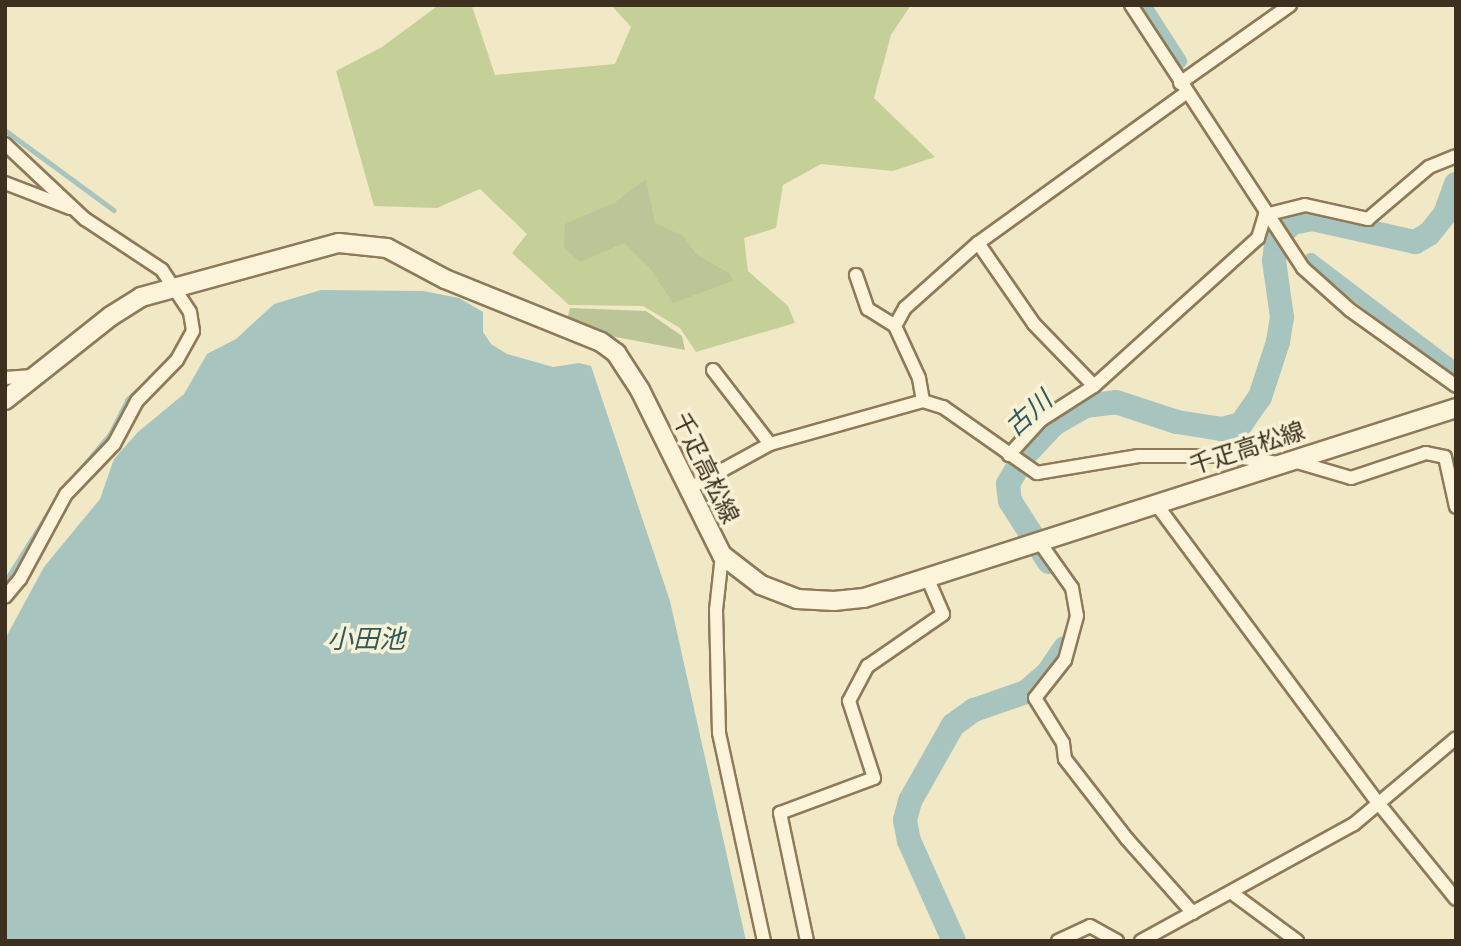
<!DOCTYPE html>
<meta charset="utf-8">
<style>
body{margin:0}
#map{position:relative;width:1461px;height:946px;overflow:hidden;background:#f1e8c6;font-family:"Crimson Pro","Noto Sans JP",serif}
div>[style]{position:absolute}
.green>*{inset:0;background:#c5d098}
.cemetery>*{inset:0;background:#bbc598}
.water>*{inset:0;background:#a7c4be}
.stream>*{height:4.5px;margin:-2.25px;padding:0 2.25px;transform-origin:2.25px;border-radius:2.25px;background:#a7c4be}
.canal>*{height:14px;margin:-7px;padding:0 7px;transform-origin:7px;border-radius:7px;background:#a7c4be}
.river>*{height:24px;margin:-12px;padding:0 12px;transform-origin:12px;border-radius:12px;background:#a7c4be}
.roads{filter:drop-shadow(2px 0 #8e7a5a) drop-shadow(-2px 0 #8e7a5a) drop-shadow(0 2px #8e7a5a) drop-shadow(0 -2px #8e7a5a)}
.street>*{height:12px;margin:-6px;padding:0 6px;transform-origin:6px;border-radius:6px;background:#fbf4da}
.secondary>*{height:18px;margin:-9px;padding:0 9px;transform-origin:9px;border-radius:9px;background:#fbf4da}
span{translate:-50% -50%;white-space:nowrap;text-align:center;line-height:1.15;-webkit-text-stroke:7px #f8f1d6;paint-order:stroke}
.street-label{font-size:24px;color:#3d301f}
.water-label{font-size:26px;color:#2d5c5e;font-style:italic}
.frame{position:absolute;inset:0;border:7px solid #3d301f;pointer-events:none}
</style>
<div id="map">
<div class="green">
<i style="clip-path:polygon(611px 5px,911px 5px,891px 35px,874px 98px,935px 157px,893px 171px,821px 164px,783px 185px,776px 228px,744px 238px,748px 271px,788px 306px,795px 323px,696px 352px,680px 328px,643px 306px,569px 305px,512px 253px,527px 234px,480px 189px,437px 208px,374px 206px,336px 71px,382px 47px,436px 7px,472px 6px,495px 75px,615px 64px,631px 27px)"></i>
</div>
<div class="cemetery">
<i style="clip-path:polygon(646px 179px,655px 223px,683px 236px,697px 255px,729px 273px,733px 281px,673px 303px,649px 267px,624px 243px,580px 262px,564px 248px,565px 224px,614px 203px)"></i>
<i style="clip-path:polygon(570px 308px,646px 311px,682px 336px,685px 350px,589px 332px,566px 323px)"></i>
</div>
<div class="water">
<i style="clip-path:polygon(321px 290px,423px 291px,459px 298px,483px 312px,483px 332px,491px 344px,507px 354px,553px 367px,579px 363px,591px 366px,670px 601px,746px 941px,5px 941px,5px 639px,44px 567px,100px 499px,114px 459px,138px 432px,184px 394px,207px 354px,236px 339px,274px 304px)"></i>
</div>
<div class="stream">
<i style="left:5px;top:130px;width:135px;rotate:36.3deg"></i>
<i style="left:75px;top:476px;width:55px;rotate:-50.2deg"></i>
<i style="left:110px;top:434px;width:38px;rotate:-63deg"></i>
<i style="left:127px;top:400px;width:38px;rotate:-43deg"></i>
<i style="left:5px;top:582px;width:104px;rotate:-58deg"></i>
</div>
<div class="canal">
<i style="left:1144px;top:5px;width:67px;rotate:57.3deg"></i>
<i style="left:1311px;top:260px;width:182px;rotate:37.2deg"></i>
</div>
<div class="river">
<i style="left:1049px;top:562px;width:72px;rotate:-122.6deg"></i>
<i style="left:1010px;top:501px;width:17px;rotate:-97deg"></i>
<i style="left:1008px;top:484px;width:32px;rotate:-60deg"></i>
<i style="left:1024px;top:456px;width:44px;rotate:-46.8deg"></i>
<i style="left:1054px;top:424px;width:36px;rotate:-30deg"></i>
<i style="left:1085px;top:406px;width:31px;rotate:-7deg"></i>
<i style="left:1116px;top:402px;width:64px;rotate:18.2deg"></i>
<i style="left:1177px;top:422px;width:46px;rotate:8.8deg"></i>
<i style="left:1222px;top:429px;width:20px;rotate:-15deg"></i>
<i style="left:1241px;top:424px;width:33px;rotate:-55deg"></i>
<i style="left:1260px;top:397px;width:58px;rotate:-71.9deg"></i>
<i style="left:1278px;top:342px;width:25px;rotate:-81deg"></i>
<i style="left:1282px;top:317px;width:57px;rotate:-98.1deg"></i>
<i style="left:1274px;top:261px;width:23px;rotate:-83deg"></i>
<i style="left:1277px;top:238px;width:21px;rotate:-45deg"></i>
<i style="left:1292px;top:223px;width:20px;rotate:-11deg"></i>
<i style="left:1312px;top:219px;width:106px;rotate:12.6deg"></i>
<i style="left:1415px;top:242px;width:16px;rotate:-30deg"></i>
<i style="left:1429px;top:234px;width:26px;rotate:-51deg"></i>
<i style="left:1445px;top:214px;width:32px;rotate:-70deg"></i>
<i style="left:954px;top:941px;width:110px;rotate:-114.2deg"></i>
<i style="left:909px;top:841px;width:21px;rotate:-101deg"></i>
<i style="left:905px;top:820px;width:20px;rotate:-75deg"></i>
<i style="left:910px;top:801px;width:87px;rotate:-60.5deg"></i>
<i style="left:953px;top:725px;width:26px;rotate:-36deg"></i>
<i style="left:974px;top:710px;width:55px;rotate:-19.1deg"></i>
<i style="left:1026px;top:692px;width:29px;rotate:-41deg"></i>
<i style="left:1048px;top:673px;width:30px;rotate:-56deg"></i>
</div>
<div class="roads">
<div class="street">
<i style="left:1131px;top:5px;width:314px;rotate:56.8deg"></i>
<i style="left:1303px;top:268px;width:63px;rotate:41.8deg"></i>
<i style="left:1350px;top:310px;width:130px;rotate:35.6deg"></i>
<i style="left:1180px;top:83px;width:135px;rotate:-35.3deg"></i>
<i style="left:5px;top:144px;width:110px;rotate:43.2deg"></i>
<i style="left:85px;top:219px;width:92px;rotate:33.5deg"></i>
<i style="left:162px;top:270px;width:50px;rotate:56.3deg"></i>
<i style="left:190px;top:312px;width:19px;rotate:81deg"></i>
<i style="left:193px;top:331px;width:33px;rotate:119deg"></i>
<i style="left:177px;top:360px;width:57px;rotate:134.3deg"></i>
<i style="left:137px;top:401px;width:49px;rotate:118.1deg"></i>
<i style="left:114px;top:444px;width:69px;rotate:133.8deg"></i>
<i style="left:66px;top:494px;width:97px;rotate:118.4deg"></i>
<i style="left:20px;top:579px;width:23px;rotate:130deg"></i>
<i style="left:5px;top:183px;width:70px;rotate:21deg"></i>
<i style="left:978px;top:243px;width:98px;rotate:55.3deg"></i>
<i style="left:1034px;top:324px;width:86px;rotate:45.9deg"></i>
<i style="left:1094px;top:386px;width:221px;rotate:-42.1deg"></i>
<i style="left:1258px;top:238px;width:24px;rotate:-73deg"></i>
<i style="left:1265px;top:215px;width:41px;rotate:-14deg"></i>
<i style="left:1305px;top:205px;width:65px;rotate:12.5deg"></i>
<i style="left:1368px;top:219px;width:80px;rotate:-40.4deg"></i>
<i style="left:1429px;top:167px;width:29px;rotate:-22deg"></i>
<i style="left:856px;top:275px;width:36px;rotate:71deg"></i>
<i style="left:868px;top:309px;width:32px;rotate:32deg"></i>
<i style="left:713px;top:370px;width:93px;rotate:52.4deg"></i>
<i style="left:5px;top:378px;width:31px;rotate:-4deg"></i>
<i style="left:923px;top:401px;width:23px;rotate:-100deg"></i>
<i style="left:919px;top:378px;width:57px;rotate:-114.8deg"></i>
<i style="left:895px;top:326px;width:21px;rotate:-61deg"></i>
<i style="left:905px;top:308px;width:98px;rotate:-41.7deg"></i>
<i style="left:978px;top:243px;width:256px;rotate:-35.8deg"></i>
<i style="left:1009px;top:455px;width:47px;rotate:-47.6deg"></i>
<i style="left:1041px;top:420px;width:63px;rotate:-32.7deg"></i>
<i style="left:1290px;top:460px;width:64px;rotate:16.4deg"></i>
<i style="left:1351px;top:478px;width:79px;rotate:-18.4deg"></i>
<i style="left:1426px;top:453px;width:19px;rotate:12deg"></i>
<i style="left:1445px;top:457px;width:51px;rotate:77.6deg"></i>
<i style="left:688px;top:489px;width:94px;rotate:-28.8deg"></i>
<i style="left:770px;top:444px;width:159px;rotate:-15.7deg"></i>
<i style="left:923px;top:401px;width:21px;rotate:17deg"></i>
<i style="left:943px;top:407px;width:115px;rotate:35.1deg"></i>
<i style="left:1037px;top:473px;width:103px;rotate:-9.5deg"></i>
<i style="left:1139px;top:456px;width:90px"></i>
<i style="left:1229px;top:456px;width:49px;rotate:8.1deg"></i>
<i style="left:1156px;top:504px;width:374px;rotate:53.4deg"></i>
<i style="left:1379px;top:804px;width:122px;rotate:51deg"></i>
<i style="left:1038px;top:540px;width:59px;rotate:54.7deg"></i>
<i style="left:1072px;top:588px;width:28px;rotate:80deg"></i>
<i style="left:1077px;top:616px;width:46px;rotate:105.3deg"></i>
<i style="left:1065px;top:660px;width:48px;rotate:128.3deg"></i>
<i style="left:1035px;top:698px;width:53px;rotate:58.1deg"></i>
<i style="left:1063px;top:743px;width:16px;rotate:83deg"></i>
<i style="left:1065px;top:759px;width:101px;rotate:52.2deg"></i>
<i style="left:1127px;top:839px;width:99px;rotate:48.3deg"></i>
<i style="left:722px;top:555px;width:55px;rotate:96.2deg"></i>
<i style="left:716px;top:610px;width:123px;rotate:88.6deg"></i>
<i style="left:719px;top:733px;width:213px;rotate:77.8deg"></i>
<i style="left:1232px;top:893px;width:81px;rotate:36.4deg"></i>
<i style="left:807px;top:941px;width:131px;rotate:-101.9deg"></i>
<i style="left:780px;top:813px;width:100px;rotate:-20.4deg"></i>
<i style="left:874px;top:778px;width:81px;rotate:-108deg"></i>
<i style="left:849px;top:701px;width:40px;rotate:-62deg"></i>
<i style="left:868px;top:666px;width:91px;rotate:-34.7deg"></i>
<i style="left:943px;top:614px;width:40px;rotate:-113.4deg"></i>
<i style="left:1058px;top:941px;width:35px;rotate:-25deg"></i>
<i style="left:1090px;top:926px;width:31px;rotate:29deg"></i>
<i style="left:1141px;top:941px;width:243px;rotate:-28.8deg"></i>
<i style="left:1354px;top:824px;width:133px;rotate:-40.1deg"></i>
</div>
<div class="secondary">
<i style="left:5px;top:400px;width:135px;rotate:-38.4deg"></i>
<i style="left:111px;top:316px;width:36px;rotate:-32deg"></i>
<i style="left:141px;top:297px;width:205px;rotate:-15.3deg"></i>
<i style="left:339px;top:243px;width:48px;rotate:5.9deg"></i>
<i style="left:387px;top:248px;width:66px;rotate:28.1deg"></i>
<i style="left:445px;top:279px;width:168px;rotate:22deg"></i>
<i style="left:601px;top:342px;width:19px;rotate:36deg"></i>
<i style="left:616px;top:353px;width:44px;rotate:57deg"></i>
<i style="left:640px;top:390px;width:184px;rotate:63.6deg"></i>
<i style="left:722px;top:555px;width:49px;rotate:37.6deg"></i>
<i style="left:761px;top:585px;width:39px;rotate:21deg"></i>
<i style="left:797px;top:599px;width:37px;rotate:3deg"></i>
<i style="left:834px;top:601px;width:30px;rotate:-6deg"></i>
<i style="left:864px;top:598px;width:622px;rotate:-17.79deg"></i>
</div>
</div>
<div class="street-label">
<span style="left:1247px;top:448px;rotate:-18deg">千疋高松線</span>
<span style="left:706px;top:468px;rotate:64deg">千疋高松線</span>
</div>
<div class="water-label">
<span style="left:1029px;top:414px;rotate:-42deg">古川</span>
<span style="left:366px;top:640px">小田池</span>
</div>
<div class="frame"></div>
</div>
